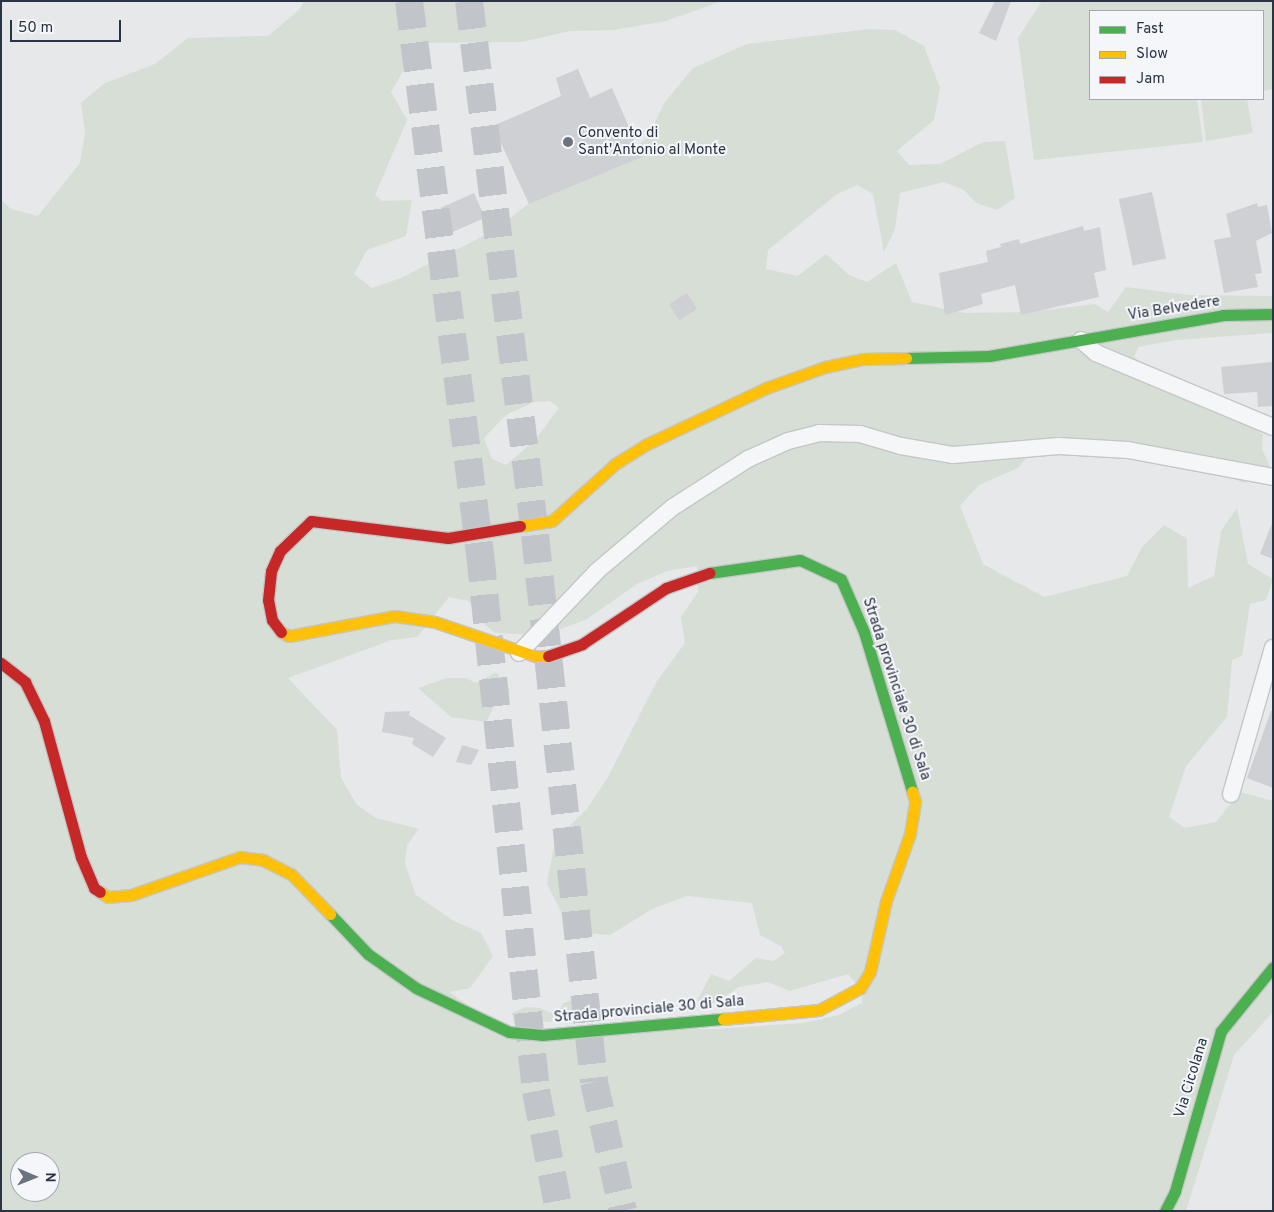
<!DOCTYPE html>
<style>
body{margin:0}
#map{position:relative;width:1274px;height:1212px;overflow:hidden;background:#e6e8ea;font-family:Overpass,sans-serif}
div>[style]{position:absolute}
.green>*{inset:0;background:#d6ded6}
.building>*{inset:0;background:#ced0d3;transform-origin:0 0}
.highway-tunnel>*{height:28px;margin-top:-14px;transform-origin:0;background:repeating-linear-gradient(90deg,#c1c4c9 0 28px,transparent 0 42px)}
.roads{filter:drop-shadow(1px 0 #c4c6c8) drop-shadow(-1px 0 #c4c6c8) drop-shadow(0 1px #c4c6c8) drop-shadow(0 -1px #c4c6c8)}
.street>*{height:16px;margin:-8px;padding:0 8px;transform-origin:8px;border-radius:8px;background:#f5f6f7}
.fast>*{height:11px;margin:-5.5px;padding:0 5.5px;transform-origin:5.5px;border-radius:5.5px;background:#4caf50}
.slow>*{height:11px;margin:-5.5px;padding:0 5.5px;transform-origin:5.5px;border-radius:5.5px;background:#ffc107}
.jam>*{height:11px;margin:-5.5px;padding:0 5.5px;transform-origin:5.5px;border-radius:5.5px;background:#c62828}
.dots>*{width:14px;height:14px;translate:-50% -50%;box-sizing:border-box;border:2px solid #f4f6f9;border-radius:50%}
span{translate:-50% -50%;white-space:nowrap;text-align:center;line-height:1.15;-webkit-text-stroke:4px #f4f6f9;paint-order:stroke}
.poi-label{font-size:15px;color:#2b3445}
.left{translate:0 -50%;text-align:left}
.street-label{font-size:15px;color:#2b3445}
.frame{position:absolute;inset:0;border:2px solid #2b3445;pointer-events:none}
.legend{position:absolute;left:1089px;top:10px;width:175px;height:90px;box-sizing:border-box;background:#f4f6f9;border:1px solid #a4a8b1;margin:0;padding:6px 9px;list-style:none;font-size:15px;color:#2b3445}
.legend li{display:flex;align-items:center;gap:10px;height:25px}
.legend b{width:25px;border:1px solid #a4a8b1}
.north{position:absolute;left:10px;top:1152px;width:50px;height:50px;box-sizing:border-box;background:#f4f6f9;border:1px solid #a4a8b1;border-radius:50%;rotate:91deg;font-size:14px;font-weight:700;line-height:20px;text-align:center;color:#2b3445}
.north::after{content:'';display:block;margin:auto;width:18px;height:22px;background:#6c737f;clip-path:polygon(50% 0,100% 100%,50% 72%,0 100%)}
.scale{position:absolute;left:10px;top:20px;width:111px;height:22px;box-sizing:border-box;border:2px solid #2b3445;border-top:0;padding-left:6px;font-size:15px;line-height:18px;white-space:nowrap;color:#2b3445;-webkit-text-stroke:4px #f4f6f9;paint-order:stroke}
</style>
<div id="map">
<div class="green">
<i style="clip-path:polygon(evenodd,304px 1px,722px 1px,666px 21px,614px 30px,570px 31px,522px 42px,419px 43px,391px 92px,407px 120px,375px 195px,382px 201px,412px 200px,406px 236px,367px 250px,354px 274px,372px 288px,401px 278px,495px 230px,532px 201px,620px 160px,647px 138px,665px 102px,693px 68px,747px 44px,869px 29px,895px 30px,924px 46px,940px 88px,934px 120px,897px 151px,909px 165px,940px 164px,983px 142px,1005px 141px,1015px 198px,997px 210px,976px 203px,964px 190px,944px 182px,900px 193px,895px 229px,884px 252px,873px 194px,857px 185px,837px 194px,768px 250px,766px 269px,798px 276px,826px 254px,849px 275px,867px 282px,896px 263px,912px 302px,965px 313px,1029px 312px,1095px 304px,1108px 312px,1126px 287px,1189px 295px,1273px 296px,1273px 333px,1176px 340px,1138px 347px,1134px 357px,1201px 407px,1244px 421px,1263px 435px,1262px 449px,1272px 471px,1245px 483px,1193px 465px,1063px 437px,1040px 441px,1018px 468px,979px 485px,960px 506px,983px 564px,1044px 597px,1127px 576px,1142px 547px,1164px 525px,1187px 539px,1188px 588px,1214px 576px,1221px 531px,1237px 508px,1248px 564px,1273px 579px,1266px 600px,1250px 604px,1242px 656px,1232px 660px,1227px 717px,1186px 766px,1169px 817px,1185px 828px,1216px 822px,1240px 792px,1273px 801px,1273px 1012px,1234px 1055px,1186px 1211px,1px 1211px,1px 200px,11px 209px,38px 216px,80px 163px,85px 133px,81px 103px,105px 83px,155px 64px,188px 38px,268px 36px,299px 10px,304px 1px,550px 401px,559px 408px,534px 441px,506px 465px,492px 459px,484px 438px,506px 415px,534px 402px,550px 401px,304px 1px,697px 566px,698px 592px,681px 617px,685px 643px,657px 681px,608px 777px,587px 809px,555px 840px,547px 884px,565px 919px,584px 933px,610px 935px,652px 909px,687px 896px,752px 903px,760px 935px,781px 946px,785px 953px,774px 961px,756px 958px,729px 981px,711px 974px,697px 1001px,713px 1004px,739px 987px,768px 982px,790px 991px,848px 974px,862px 991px,862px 1003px,839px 1015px,804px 1023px,714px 1029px,504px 1031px,449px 992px,470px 988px,493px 956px,481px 933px,454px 921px,416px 895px,405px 864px,407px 845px,419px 829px,376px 818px,357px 805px,341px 778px,337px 730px,288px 678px,392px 640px,417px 637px,449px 597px,469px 601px,482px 622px,495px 633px,524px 634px,550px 611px,561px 629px,587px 619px,637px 584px,667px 571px,697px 566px,304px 1px,20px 1162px,50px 1162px,50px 1192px,20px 1192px,20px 1162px)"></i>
<i style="clip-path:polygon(1042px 1px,1273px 1px,1273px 89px,1263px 91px,1263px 11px,1090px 11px,1090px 99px,1197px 99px,1203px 142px,1034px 160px,1018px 38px)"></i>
<i style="clip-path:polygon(1201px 99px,1247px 99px,1253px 133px,1206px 141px)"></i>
<i style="clip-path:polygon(496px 672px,510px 690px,496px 703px,486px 722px,451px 717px,418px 688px,447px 678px,466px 678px,476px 683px)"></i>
<i style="clip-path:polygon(585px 996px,598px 1003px,592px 1016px,563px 1018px,560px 1009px,564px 1003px)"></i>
<i style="clip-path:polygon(526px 1007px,540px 1008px,554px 1014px,551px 1022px,514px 1022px,512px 1013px)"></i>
</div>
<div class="building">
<i style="clip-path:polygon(995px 1px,1011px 1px,996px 41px,979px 33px)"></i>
<i style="clip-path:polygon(578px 69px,590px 98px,612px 88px,642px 157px,529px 204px,493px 126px,561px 96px,556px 78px)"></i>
<i style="left:1152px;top:192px;width:68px;height:34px;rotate:78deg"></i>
<i style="left:474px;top:193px;width:27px;height:36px;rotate:66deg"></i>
<i style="clip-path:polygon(1257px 203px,1258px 207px,1267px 205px,1272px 233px,1256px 241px,1262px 273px,1255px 274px,1258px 287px,1224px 293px,1214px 240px,1231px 237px,1226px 214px)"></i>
<i style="clip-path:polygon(1083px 226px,1084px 231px,1100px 227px,1106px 270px,1094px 273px,1099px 297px,1021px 315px,1015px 285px,981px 294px,983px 304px,945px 315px,939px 273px,988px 262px,986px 251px,1001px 247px,1000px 244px,1019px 239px,1020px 244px)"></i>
<i style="left:687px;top:293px;width:19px;height:21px;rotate:58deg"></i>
<i style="clip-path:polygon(1273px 362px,1273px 406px,1258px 407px,1257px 392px,1224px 394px,1221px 367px)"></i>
<i style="clip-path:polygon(1272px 523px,1273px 523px,1273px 559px,1260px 554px)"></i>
<i style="clip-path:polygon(410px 711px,409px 715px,446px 738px,433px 757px,412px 744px,414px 738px,382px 732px,385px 712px)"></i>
<i style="clip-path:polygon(1271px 711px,1273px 711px,1273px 788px,1247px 778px)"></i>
<i style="clip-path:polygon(462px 745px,479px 750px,471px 765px,456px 762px)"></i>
</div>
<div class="highway-tunnel">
<i style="left:409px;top:1px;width:557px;rotate:82.67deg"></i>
<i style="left:480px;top:553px;width:541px;rotate:84.06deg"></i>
<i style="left:536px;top:1091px;width:122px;rotate:79.1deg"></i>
<i style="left:469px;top:1px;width:538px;rotate:82.95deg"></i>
<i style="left:535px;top:535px;width:550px;rotate:83.84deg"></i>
<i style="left:594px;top:1082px;width:132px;rotate:77.3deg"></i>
</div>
<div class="roads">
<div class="street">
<i style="left:1081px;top:340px;width:20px;rotate:41deg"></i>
<i style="left:1096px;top:353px;width:192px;rotate:22.7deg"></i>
<i style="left:519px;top:653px;width:113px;rotate:-46.4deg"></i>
<i style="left:597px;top:571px;width:99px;rotate:-40.1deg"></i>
<i style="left:673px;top:507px;width:89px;rotate:-32.6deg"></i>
<i style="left:748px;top:459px;width:44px;rotate:-24.2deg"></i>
<i style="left:788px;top:441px;width:32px;rotate:-14deg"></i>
<i style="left:819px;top:433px;width:41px;rotate:1.4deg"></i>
<i style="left:860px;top:434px;width:43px;rotate:16.3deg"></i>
<i style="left:901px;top:446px;width:53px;rotate:9.8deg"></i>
<i style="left:953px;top:455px;width:106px;rotate:-4.9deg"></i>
<i style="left:1059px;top:446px;width:69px;rotate:3.3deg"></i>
<i style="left:1128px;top:450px;width:147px;rotate:10.5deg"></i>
<i style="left:1231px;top:794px;width:152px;rotate:-74deg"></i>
</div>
<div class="fast">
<i style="left:906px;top:358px;width:83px;rotate:-1.4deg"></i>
<i style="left:989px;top:356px;width:238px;rotate:-9.9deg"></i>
<i style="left:1223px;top:315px;width:50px;rotate:-1.1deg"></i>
<i style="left:709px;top:573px;width:92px;rotate:-8.1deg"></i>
<i style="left:800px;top:560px;width:45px;rotate:24.9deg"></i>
<i style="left:841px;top:579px;width:58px;rotate:66.5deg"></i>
<i style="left:864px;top:632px;width:166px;rotate:73.2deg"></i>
<i style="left:330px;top:914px;width:55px;rotate:46.5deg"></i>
<i style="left:368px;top:954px;width:59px;rotate:35.3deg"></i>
<i style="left:416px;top:988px;width:103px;rotate:25.3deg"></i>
<i style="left:509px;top:1032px;width:33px;rotate:5deg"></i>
<i style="left:542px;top:1035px;width:182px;rotate:-5.1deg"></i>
<i style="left:1165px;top:1211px;width:22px;rotate:-63deg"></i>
<i style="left:1175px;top:1191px;width:166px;rotate:-74deg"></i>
<i style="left:1221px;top:1031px;width:82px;rotate:-50.9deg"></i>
</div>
<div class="slow">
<i style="left:520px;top:526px;width:32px;rotate:-9deg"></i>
<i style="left:552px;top:521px;width:85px;rotate:-42.1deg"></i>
<i style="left:615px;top:464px;width:36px;rotate:-32deg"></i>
<i style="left:645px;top:445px;width:134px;rotate:-25.2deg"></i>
<i style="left:766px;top:388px;width:63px;rotate:-19.6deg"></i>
<i style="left:825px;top:367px;width:38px;rotate:-12deg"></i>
<i style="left:862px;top:359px;width:44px;rotate:-1.3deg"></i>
<i style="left:281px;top:632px;width:9px;rotate:27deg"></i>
<i style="left:289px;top:636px;width:108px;rotate:-10.7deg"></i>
<i style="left:395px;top:616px;width:40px;rotate:8.5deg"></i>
<i style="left:435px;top:622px;width:106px;rotate:18.8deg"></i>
<i style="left:535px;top:656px;width:13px"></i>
<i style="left:100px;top:892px;width:9px;rotate:32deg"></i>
<i style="left:108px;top:897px;width:23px;rotate:-5deg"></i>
<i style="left:131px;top:895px;width:115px;rotate:-19.2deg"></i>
<i style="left:240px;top:857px;width:23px;rotate:7deg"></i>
<i style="left:263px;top:860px;width:31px;rotate:27deg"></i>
<i style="left:291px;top:874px;width:56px;rotate:45.7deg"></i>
<i style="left:723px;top:1019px;width:96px;rotate:-5.4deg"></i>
<i style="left:819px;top:1010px;width:47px;rotate:-28.2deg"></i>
<i style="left:860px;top:988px;width:19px;rotate:-58deg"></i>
<i style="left:870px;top:972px;width:73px;rotate:-77.3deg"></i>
<i style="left:886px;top:901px;width:71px;rotate:-70.3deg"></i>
<i style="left:910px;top:834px;width:33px;rotate:-81deg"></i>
<i style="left:915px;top:801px;width:10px;rotate:-107deg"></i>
</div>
<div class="jam">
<i style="left:281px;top:632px;width:15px;rotate:-127deg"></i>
<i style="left:272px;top:620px;width:20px;rotate:-101deg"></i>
<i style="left:268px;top:600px;width:29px;rotate:-84deg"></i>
<i style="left:271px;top:571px;width:22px;rotate:-66deg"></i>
<i style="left:280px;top:551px;width:43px;rotate:-44.1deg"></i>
<i style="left:311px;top:521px;width:138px;rotate:7.1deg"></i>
<i style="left:448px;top:538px;width:73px;rotate:-9.5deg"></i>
<i style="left:548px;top:656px;width:36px;rotate:-19deg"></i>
<i style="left:582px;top:644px;width:101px;rotate:-33.7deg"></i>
<i style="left:666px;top:588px;width:46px;rotate:-19.2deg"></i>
<i style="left:1px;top:663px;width:31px;rotate:38deg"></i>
<i style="left:25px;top:682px;width:43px;rotate:64deg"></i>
<i style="left:44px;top:721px;width:141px;rotate:74.8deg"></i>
<i style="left:81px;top:857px;width:34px;rotate:67deg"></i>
<i style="left:94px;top:888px;width:7px;rotate:34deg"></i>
</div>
</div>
<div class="dots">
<i style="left:568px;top:142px;background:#6c737f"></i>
</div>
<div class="poi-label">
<span class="left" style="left:578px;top:142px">Convento di<br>Sant'Antonio al Monte</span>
</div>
<div class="street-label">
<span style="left:1174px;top:309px;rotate:-9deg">Via Belvedere</span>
<span style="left:896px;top:689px;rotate:72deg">Strada provinciale 30 di Sala</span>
<span style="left:649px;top:1010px;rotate:-5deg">Strada provinciale 30 di Sala</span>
<span style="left:1192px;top:1078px;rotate:-73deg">Via Cicolana</span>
</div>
<div class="frame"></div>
<ul class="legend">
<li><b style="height:6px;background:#4caf50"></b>Fast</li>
<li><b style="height:6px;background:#ffc107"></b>Slow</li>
<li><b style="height:6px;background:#c62828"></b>Jam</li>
</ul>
<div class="north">N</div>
<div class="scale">50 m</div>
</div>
